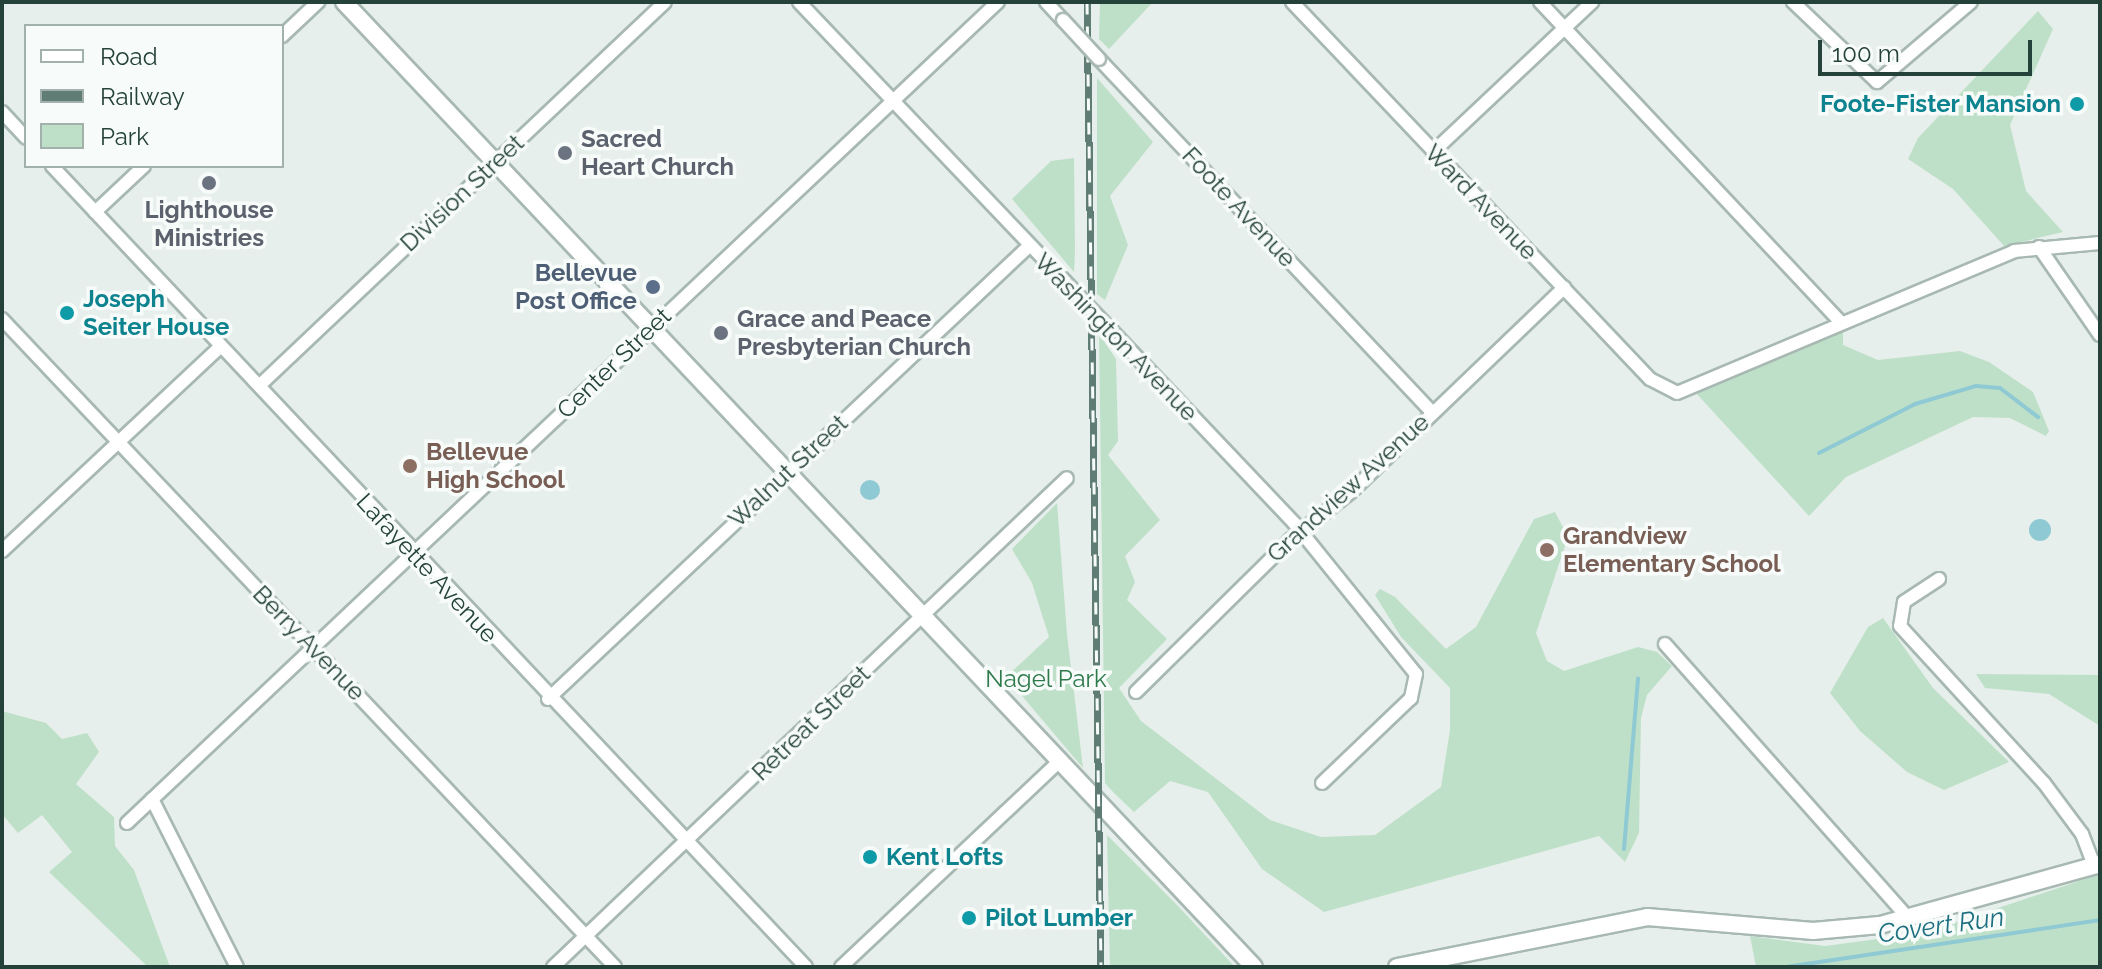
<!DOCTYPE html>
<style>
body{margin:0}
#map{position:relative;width:2102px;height:969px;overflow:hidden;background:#e6efeb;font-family:Raleway,sans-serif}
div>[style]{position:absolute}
.green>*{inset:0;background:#bfe0c8}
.water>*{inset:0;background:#8ec9d4}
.round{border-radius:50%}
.stream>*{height:4px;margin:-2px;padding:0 2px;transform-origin:2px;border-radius:2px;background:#8ec9d4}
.roads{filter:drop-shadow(2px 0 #a8b8b2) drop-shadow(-2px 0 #a8b8b2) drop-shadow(0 2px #a8b8b2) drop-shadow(0 -2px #a8b8b2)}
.street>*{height:12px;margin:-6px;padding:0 6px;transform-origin:6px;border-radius:6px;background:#fff}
.secondary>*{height:16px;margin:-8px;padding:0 8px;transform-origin:8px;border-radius:8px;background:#fff}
.rail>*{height:7px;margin-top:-3.5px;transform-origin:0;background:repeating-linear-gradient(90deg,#f7fbf9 0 12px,#5f7d75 0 24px);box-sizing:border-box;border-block:2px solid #5f7d75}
.bridges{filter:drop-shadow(2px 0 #a8b8b2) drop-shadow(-2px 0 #a8b8b2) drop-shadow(0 2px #a8b8b2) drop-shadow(0 -2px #a8b8b2)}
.street-bridge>*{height:12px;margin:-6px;padding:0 6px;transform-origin:6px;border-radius:6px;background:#fff}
.dots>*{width:22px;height:22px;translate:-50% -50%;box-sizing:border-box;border:4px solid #f7fbf9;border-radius:50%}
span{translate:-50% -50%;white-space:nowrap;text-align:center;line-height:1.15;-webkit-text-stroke:7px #f7fbf9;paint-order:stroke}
.culture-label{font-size:24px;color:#0d838f;font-weight:700}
.right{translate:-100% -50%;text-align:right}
.left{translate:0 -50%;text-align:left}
.worship-label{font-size:24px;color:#5b616d;font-weight:700}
.street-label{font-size:24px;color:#24423a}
.service-label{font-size:24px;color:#4e5e75;font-weight:700}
.education-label{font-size:24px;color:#785e54;font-weight:700}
.park-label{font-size:24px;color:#2d7a4b}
.water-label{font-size:26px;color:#1c6f80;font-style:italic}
.frame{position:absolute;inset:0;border:4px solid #24423a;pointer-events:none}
.legend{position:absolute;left:24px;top:24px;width:260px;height:144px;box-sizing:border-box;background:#f7fbf9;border:2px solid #a3b1ad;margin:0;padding:10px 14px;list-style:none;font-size:24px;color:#24423a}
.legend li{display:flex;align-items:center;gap:16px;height:40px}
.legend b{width:40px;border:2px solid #a3b1ad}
.scale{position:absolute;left:1818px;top:40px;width:214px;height:36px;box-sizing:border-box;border:4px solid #24423a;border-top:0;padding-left:10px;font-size:24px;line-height:28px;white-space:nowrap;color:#24423a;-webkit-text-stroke:6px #f7fbf9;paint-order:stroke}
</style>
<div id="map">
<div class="green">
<i style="clip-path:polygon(1100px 2px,1153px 2px,1109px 49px,1099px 39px)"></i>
<i style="clip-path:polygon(2038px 11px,2053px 29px,2010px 125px,2026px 191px,2063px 232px,2004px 246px,1953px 189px,1908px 159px,1918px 138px)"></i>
<i style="clip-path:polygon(1097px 78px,1153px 142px,1110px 196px,1128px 245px,1105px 300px,1097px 294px)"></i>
<i style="clip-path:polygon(1074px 158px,1075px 251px,1074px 272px,1012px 199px,1051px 161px)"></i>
<i style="clip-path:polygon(1843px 332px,1843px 345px,1878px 360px,1960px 351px,1989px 362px,2033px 392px,2049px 431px,2046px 436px,2010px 418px,1973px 417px,1846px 477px,1809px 516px,1695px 392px)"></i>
<i style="clip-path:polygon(1099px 334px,1116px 359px,1118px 441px,1108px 455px,1160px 520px,1125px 556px,1135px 582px,1127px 600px,1167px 639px,1119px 688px,1141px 721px,1270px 820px,1321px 837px,1375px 835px,1441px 787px,1450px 730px,1450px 688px,1401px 637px,1375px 595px,1380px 589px,1395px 597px,1446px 649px,1476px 627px,1534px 519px,1555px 512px,1568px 537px,1536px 633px,1547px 661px,1564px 671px,1638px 647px,1657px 652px,1672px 666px,1647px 695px,1641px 718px,1639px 833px,1625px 862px,1599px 836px,1324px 912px,1262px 869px,1208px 792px,1170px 781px,1134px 812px,1114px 793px,1105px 783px)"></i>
<i style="clip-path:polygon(1057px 503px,1067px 634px,1083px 768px,1006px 677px,1049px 637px,1032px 583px,1012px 549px)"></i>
<i style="clip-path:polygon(1883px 618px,1933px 688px,2009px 762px,1944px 790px,1907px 772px,1860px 731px,1830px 693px,1868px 627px)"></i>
<i style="clip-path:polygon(1976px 674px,2100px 675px,2100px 726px,2049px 694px,1985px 688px)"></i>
<i style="clip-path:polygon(2px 711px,46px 723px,62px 739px,87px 733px,99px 752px,76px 784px,114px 817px,115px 846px,134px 870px,170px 967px,148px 967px,49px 872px,72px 852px,42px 815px,18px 833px,2px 814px)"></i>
<i style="clip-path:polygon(1107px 835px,1177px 905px,1235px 967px,1110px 967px)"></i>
<i style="clip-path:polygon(2100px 874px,2100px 967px,1756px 967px,1750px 936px,1825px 946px,1923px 933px)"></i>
</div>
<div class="water">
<i class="round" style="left:860px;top:480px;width:20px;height:20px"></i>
<i class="round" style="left:2029px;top:519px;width:22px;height:22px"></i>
</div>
<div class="stream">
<i style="left:1819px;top:453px;width:108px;rotate:-27deg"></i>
<i style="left:1915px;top:404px;width:64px;rotate:-16.4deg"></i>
<i style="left:1976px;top:386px;width:24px;rotate:5deg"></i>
<i style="left:2000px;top:388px;width:48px;rotate:37.3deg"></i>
<i style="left:1624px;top:849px;width:171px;rotate:-85.3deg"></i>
<i style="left:1786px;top:967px;width:317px;rotate:-8.5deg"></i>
</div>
<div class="roads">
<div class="street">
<i style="left:799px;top:2px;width:395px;rotate:46.4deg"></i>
<i style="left:1046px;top:2px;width:25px;rotate:47deg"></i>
<i style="left:1292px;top:2px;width:520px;rotate:46.48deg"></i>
<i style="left:1650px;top:379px;width:30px;rotate:27deg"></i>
<i style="left:1677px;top:393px;width:366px;rotate:-22.8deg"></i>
<i style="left:2014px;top:251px;width:86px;rotate:-5.3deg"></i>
<i style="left:1540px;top:2px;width:439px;rotate:46.8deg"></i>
<i style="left:1793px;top:2px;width:116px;rotate:43.6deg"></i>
<i style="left:1877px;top:82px;width:123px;rotate:-40.4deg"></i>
<i style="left:282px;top:36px;width:50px;rotate:-43.4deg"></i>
<i style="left:1099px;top:59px;width:485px;rotate:46.7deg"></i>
<i style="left:2px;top:112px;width:35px;rotate:47deg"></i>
<i style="left:1433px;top:152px;width:219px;rotate:-43.3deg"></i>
<i style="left:52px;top:166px;width:1100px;rotate:46.73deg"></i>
<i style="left:95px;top:212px;width:67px;rotate:-43.2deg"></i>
<i style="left:2039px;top:247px;width:107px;rotate:55.3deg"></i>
<i style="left:2px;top:319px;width:892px;rotate:46.59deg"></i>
<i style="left:1112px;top:331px;width:265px;rotate:46.5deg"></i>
<i style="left:1294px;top:523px;width:194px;rotate:51.1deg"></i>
<i style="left:1416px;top:674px;width:25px;rotate:102deg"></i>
<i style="left:1411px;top:698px;width:123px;rotate:136.3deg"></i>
<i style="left:260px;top:385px;width:557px;rotate:-43.4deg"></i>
<i style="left:2px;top:551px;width:299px;rotate:-43.1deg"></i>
<i style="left:1939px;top:579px;width:42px;rotate:146.7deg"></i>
<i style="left:1904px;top:602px;width:24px;rotate:99deg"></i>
<i style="left:1900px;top:626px;width:213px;rotate:47.5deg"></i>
<i style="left:2044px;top:783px;width:64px;rotate:53.3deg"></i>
<i style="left:2082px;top:834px;width:34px;rotate:69deg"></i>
<i style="left:1665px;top:644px;width:368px;rotate:48.4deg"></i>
<i style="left:1136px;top:692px;width:216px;rotate:-44.6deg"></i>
<i style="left:1290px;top:540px;width:79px;rotate:-38.3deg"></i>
<i style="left:1352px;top:491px;width:294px;rotate:-43.8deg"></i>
<i style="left:548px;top:699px;width:661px;rotate:-43.28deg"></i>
<i style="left:152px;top:799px;width:188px;rotate:63.2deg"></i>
<i style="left:127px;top:823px;width:1197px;rotate:-43.31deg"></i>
<i style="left:553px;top:967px;width:709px;rotate:-43.57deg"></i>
<i style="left:841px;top:967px;width:302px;rotate:-43.3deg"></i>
</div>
<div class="secondary">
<i style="left:344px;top:2px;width:1326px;rotate:46.68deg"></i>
<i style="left:1397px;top:967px;width:255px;rotate:-11.3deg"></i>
<i style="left:1647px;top:917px;width:167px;rotate:4.8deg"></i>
<i style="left:1813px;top:931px;width:67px;rotate:-5.1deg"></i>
<i style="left:1880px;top:925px;width:228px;rotate:-15.5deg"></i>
</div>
</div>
<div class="rail">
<i style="left:1087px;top:2px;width:965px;rotate:89.17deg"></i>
</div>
<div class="bridges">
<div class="street-bridge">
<i style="left:1063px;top:20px;width:53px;rotate:47.3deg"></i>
<i style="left:1071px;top:288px;width:59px;rotate:46.4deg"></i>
</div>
</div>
<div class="dots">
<i style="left:2077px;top:104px;background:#0f9aa8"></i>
<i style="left:565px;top:153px;background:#6b7280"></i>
<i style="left:209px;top:183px;background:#6b7280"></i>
<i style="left:653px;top:287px;background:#5c6f8a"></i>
<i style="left:67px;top:313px;background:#0f9aa8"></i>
<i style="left:721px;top:333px;background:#6b7280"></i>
<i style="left:410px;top:466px;background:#8d6e63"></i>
<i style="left:1547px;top:550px;background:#8d6e63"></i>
<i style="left:870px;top:857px;background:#0f9aa8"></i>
<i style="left:969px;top:918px;background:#0f9aa8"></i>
</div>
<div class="culture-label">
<span class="right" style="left:2061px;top:104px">Foote-Fister Mansion</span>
<span class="left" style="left:83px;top:313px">Joseph<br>Seiter House</span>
<span class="left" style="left:886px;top:857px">Kent Lofts</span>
<span class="left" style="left:985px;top:918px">Pilot Lumber</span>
</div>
<div class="worship-label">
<span class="left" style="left:581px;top:153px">Sacred<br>Heart Church</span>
<span style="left:209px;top:224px">Lighthouse<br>Ministries</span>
<span class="left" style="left:737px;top:333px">Grace and Peace<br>Presbyterian Church</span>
</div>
<div class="street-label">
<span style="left:462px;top:193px;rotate:-43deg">Division Street</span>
<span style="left:1481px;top:202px;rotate:46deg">Ward Avenue</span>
<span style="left:1239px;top:207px;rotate:47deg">Foote Avenue</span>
<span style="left:1116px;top:337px;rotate:46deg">Washington Avenue</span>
<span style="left:614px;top:363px;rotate:-44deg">Center Street</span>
<span style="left:788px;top:471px;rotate:-43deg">Walnut Street</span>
<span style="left:1348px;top:488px;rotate:-42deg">Grandview Avenue</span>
<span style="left:427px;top:568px;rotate:47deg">Lafayette Avenue</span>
<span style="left:309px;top:643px;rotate:46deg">Berry Avenue</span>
<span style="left:811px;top:723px;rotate:-44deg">Retreat Street</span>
</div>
<div class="service-label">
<span class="right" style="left:637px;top:287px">Bellevue<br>Post Office</span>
</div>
<div class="education-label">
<span class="left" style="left:426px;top:466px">Bellevue<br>High School</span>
<span class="left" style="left:1563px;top:550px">Grandview<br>Elementary School</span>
</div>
<div class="park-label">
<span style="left:1046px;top:679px">Nagel Park</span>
</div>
<div class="water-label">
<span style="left:1941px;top:926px;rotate:-8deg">Covert Run</span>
</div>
<div class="frame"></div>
<ul class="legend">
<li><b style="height:10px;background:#fff"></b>Road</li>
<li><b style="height:10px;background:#5f7d75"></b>Railway</li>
<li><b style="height:22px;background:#bfe0c8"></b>Park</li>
</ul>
<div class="scale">100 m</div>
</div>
